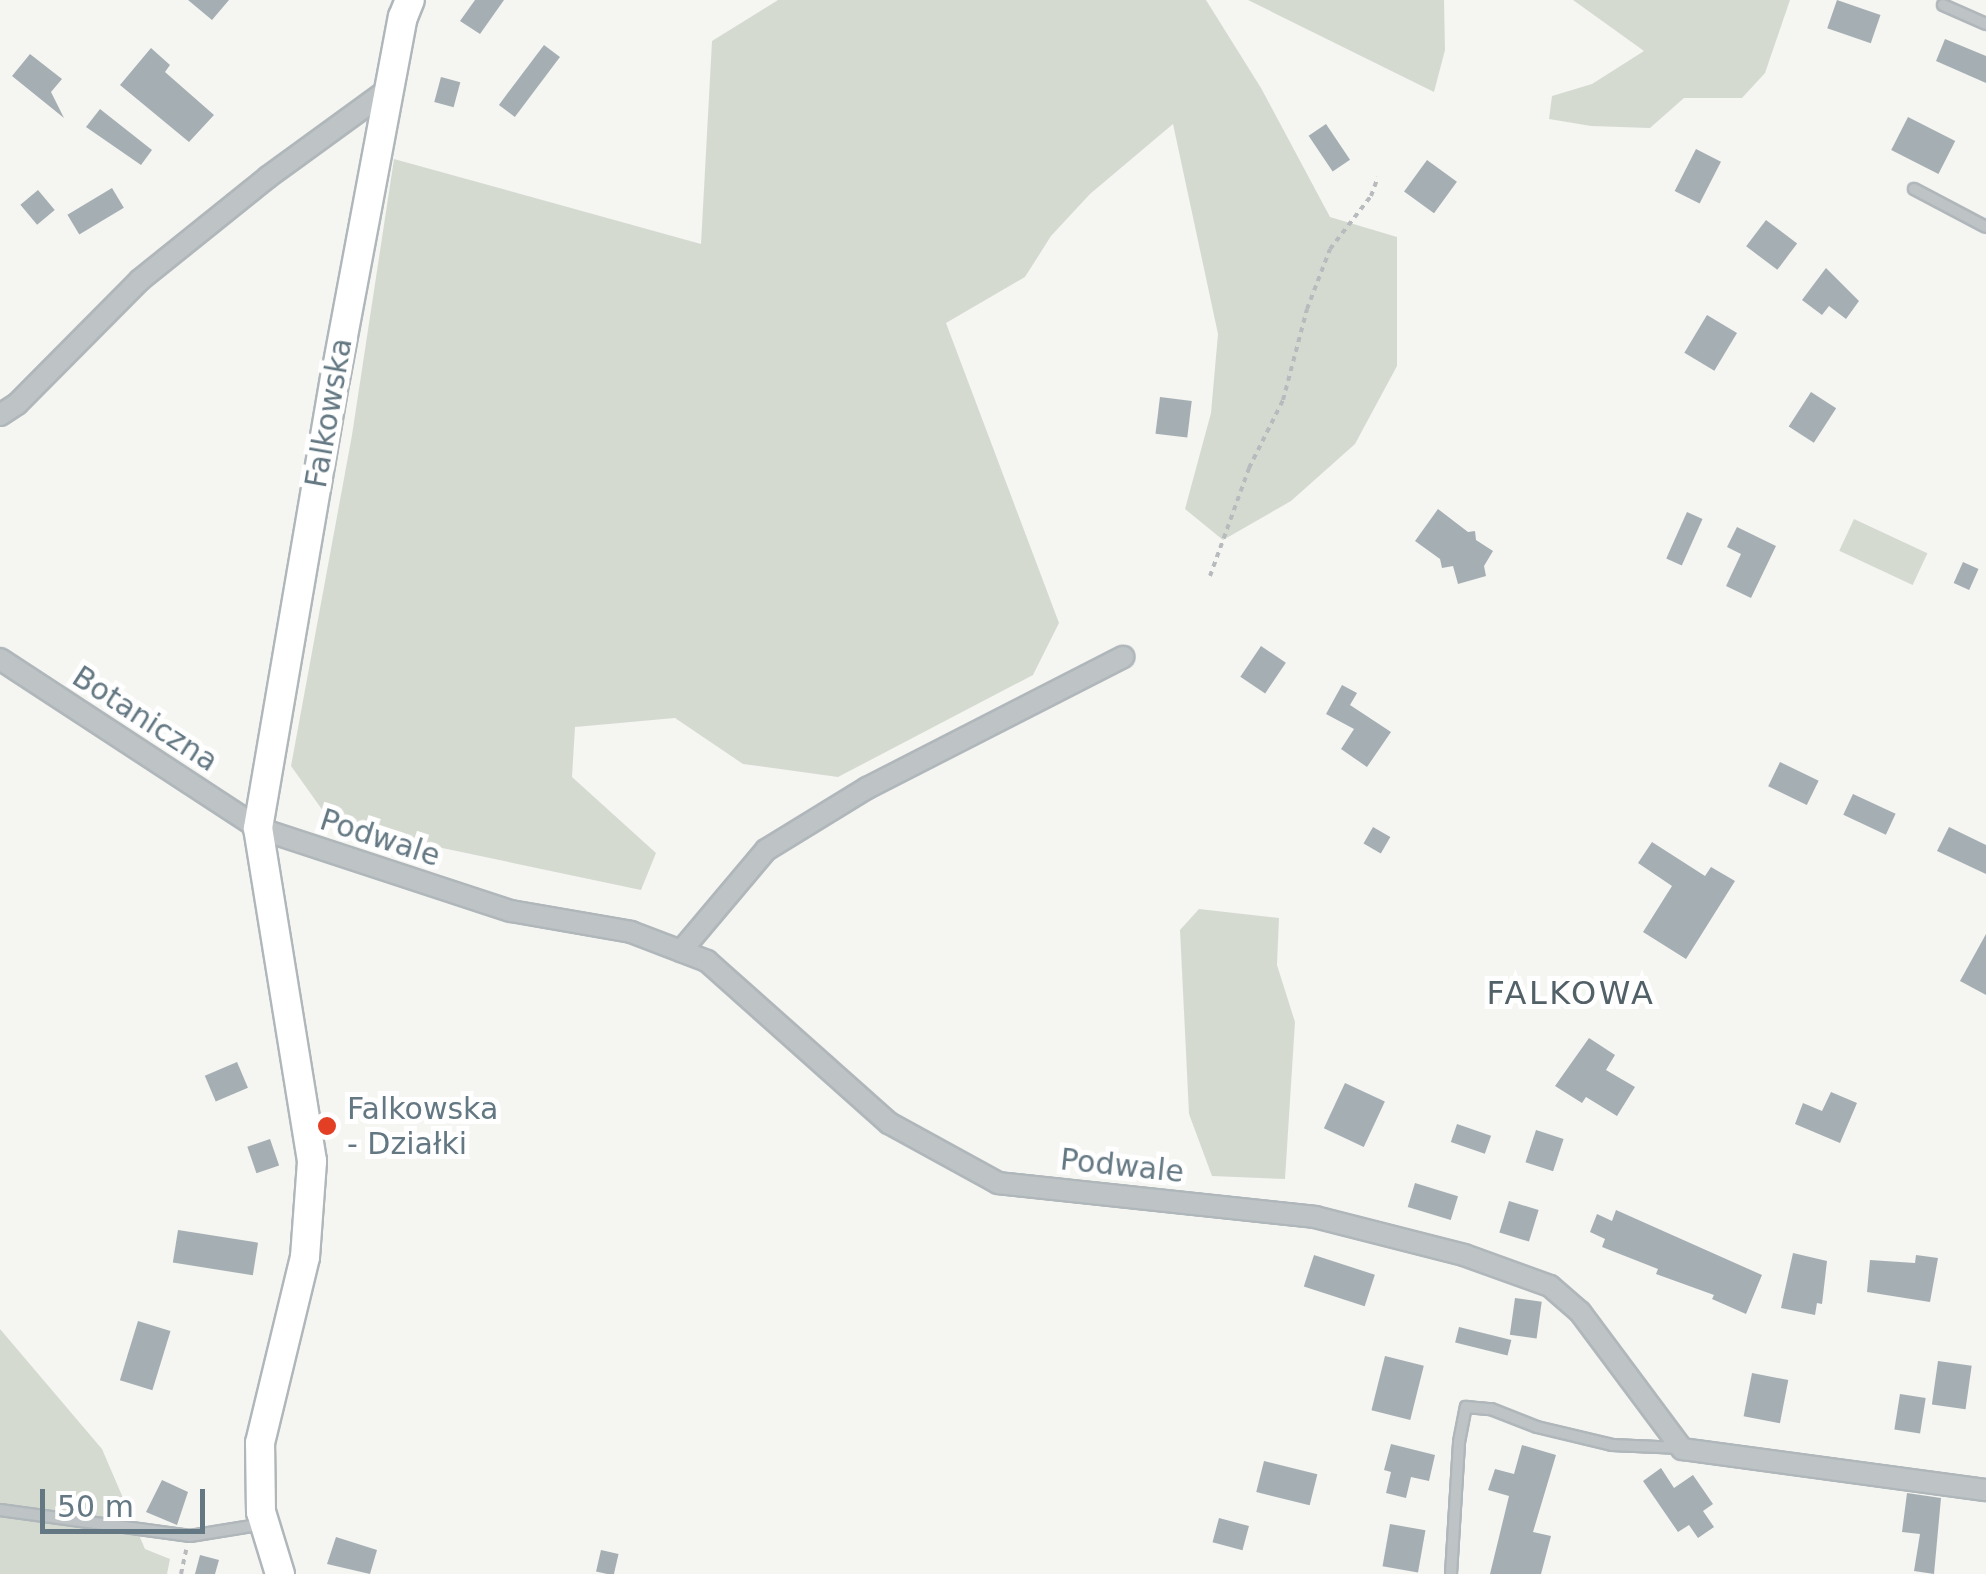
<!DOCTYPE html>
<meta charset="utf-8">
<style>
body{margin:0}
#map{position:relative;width:1986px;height:1574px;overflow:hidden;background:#f5f5f2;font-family:"DejaVu Sans",sans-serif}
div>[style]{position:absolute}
.green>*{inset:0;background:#d5dad1;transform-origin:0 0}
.building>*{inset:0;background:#a5afb3;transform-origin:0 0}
.path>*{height:4px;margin-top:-2px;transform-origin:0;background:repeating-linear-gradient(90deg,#b8bbbd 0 5px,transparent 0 10px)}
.roads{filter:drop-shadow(2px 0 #b0b7ba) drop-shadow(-2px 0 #b0b7ba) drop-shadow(0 2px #b0b7ba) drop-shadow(0 -2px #b0b7ba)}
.lane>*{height:10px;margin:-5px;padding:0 5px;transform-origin:5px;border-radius:5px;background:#bec3c6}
.street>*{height:20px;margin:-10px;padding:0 10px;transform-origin:10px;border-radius:10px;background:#bec3c6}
.secondary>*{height:28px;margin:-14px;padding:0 14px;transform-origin:14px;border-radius:14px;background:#fff}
.dots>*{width:28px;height:28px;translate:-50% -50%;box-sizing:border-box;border:5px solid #fff;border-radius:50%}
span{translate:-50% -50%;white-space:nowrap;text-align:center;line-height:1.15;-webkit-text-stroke:10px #fff;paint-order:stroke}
.street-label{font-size:30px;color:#647883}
.poi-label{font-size:30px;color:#647883}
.left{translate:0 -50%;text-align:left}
.neighbourhood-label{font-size:32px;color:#526068;letter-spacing:2.5px}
.scale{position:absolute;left:40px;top:1489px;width:165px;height:45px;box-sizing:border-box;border:5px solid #647883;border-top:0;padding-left:12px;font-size:30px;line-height:35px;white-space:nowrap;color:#647883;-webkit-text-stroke:8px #fff;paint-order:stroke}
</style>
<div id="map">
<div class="green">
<i style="clip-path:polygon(778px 0,1206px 0,1261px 88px,1330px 217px,1397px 237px,1397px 366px,1355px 444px,1291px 501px,1223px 540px,1185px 509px,1211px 413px,1218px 334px,1173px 124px,1090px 194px,1051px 236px,1025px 277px,946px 323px,1059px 623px,1033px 675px,838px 777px,743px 764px,675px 718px,575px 727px,572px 777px,656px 853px,641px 890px,333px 825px,291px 766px,352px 435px,394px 159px,701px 244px,712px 41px)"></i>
<i style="clip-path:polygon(1248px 0,1444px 0,1445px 50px,1434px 92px)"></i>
<i style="clip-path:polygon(1573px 0,1790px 0,1765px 73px,1742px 98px,1684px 98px,1650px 128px,1591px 126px,1549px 119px,1552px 96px,1592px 84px,1644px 51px)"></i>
<i style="left:1854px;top:519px;width:81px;height:35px;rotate:25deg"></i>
<i style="clip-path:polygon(1199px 909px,1279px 918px,1277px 965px,1295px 1022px,1285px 1179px,1212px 1176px,1189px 1114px,1180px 930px)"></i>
<i style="clip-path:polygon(0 1329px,102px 1449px,145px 1549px,170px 1559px,167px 1574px,0 1574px)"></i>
</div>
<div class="building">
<i style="clip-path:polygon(188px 0,229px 0,212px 20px)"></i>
<i style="clip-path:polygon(475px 0,504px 0,480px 34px,460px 21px)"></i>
<i style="left:1837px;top:0;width:46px;height:30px;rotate:19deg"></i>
<i style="clip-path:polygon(1945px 39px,1986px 56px,1986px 83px,1936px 61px)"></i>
<i style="left:544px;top:45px;width:20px;height:75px;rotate:37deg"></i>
<i style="clip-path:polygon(151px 48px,170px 65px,165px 72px,214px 115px,189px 142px,120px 85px)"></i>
<i style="clip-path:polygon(30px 54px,62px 79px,51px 92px,64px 118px,12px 76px)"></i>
<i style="left:441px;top:77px;width:20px;height:26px;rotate:15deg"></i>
<i style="clip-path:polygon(100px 109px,152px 150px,141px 165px,86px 127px)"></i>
<i style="left:1908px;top:117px;width:53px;height:37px;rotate:27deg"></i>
<i style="left:1326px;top:124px;width:43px;height:21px;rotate:56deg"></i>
<i style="left:1696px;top:149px;width:28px;height:47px;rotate:27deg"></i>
<i style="left:1427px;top:160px;width:37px;height:39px;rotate:36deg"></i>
<i style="left:112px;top:188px;width:23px;height:52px;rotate:59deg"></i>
<i style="left:38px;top:190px;width:26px;height:23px;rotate:50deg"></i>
<i style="left:1766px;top:220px;width:39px;height:33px;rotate:37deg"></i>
<i style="clip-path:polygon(1826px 268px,1859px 301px,1846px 319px,1829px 306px,1822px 315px,1802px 300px)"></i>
<i style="left:1707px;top:315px;width:35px;height:44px;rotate:31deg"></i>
<i style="left:1811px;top:392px;width:30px;height:41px;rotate:33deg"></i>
<i style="left:1160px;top:397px;width:32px;height:37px;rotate:7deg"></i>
<i style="clip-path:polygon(1438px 509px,1468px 532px,1475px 531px,1476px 540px,1493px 551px,1484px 566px,1486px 576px,1458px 584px,1453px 566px,1442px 568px,1440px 559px,1415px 541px)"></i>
<i style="left:1687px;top:512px;width:17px;height:51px;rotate:24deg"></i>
<i style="clip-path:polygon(1737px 527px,1776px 546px,1751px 598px,1726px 586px,1741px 554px,1727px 547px)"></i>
<i style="left:1963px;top:562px;width:17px;height:23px;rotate:24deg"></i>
<i style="left:1261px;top:646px;width:30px;height:37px;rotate:34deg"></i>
<i style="clip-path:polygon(1342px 685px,1357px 693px,1350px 705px,1391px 732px,1367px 767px,1341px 749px,1354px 729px,1326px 714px)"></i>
<i style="left:1780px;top:762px;width:43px;height:27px;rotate:26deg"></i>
<i style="left:1853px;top:794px;width:47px;height:23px;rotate:25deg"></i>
<i style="left:1373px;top:827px;width:20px;height:19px;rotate:30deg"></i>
<i style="clip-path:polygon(1949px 827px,1986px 845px,1986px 874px,1937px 851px)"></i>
<i style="clip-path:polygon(1652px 842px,1705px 876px,1711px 867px,1735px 881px,1686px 959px,1643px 932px,1672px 886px,1638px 863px)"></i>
<i style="clip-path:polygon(1986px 934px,1986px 995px,1960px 981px)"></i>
<i style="clip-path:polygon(1589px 1038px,1615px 1055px,1606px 1070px,1635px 1087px,1617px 1116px,1586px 1097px,1582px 1103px,1555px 1086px)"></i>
<i style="left:237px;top:1062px;width:28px;height:35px;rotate:67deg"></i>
<i style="left:1345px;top:1083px;width:44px;height:50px;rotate:25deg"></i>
<i style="clip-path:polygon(1831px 1092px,1857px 1103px,1840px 1143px,1795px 1124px,1803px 1103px,1822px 1111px)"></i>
<i style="left:1457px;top:1124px;width:36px;height:19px;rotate:19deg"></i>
<i style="left:1536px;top:1130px;width:29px;height:34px;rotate:18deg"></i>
<i style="left:270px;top:1139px;width:28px;height:24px;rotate:71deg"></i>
<i style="left:1415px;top:1183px;width:45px;height:25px;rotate:17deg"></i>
<i style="left:1509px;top:1201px;width:31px;height:33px;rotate:17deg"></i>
<i style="clip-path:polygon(1616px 1210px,1762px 1275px,1746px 1314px,1712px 1299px,1714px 1295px,1656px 1274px,1658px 1269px,1602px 1247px,1605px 1239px,1590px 1232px,1597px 1214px,1612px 1221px)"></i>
<i style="left:178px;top:1230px;width:81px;height:33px;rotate:9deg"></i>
<i style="clip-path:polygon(1793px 1253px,1827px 1261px,1822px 1304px,1817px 1303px,1815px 1315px,1781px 1308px)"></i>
<i style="left:1314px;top:1255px;width:64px;height:33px;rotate:18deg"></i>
<i style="clip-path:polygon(1916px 1255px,1938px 1258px,1930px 1302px,1867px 1292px,1870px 1260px,1915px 1263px)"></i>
<i style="left:1515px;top:1298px;width:27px;height:37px;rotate:8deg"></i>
<i style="left:138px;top:1321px;width:34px;height:62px;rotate:17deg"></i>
<i style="left:1459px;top:1327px;width:54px;height:16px;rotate:14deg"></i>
<i style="left:1385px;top:1356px;width:40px;height:56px;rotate:14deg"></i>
<i style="left:1938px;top:1361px;width:34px;height:44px;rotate:8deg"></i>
<i style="left:1752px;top:1373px;width:37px;height:44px;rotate:11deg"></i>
<i style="left:1900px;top:1394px;width:26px;height:36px;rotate:9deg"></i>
<i style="clip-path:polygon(1391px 1444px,1435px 1455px,1429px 1481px,1411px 1477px,1406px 1498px,1386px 1493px,1391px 1472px,1384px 1470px)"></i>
<i style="clip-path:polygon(1522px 1445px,1556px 1455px,1533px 1532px,1551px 1536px,1541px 1574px,1490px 1574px,1509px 1496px,1488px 1490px,1495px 1469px,1514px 1474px)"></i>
<i style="left:1264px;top:1461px;width:55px;height:32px;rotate:14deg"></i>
<i style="clip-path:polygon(1661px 1468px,1674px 1488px,1693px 1475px,1713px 1504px,1703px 1511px,1714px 1527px,1698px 1538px,1689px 1525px,1678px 1532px,1643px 1481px)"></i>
<i style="clip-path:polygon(162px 1480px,188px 1492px,177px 1525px,146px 1512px)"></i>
<i style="clip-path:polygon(1907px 1493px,1941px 1498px,1934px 1574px,1914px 1571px,1920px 1534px,1902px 1532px)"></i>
<i style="left:1219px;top:1518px;width:31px;height:25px;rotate:15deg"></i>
<i style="left:1390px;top:1524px;width:36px;height:43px;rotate:10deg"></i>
<i style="clip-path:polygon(336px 1537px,377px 1550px,370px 1574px,327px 1564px)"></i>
<i style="left:601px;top:1550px;width:18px;height:22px;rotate:13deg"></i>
<i style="clip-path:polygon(200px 1555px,219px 1560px,215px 1574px,195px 1574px)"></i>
</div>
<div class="path">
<i style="left:1210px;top:576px;width:115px;rotate:-70.1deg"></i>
<i style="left:1249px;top:468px;width:76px;rotate:-63.4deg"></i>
<i style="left:1283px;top:400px;width:94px;rotate:-75.2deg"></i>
<i style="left:1307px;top:309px;width:64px;rotate:-69deg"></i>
<i style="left:1330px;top:249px;width:67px;rotate:-52.3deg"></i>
<i style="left:1371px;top:196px;width:20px;rotate:-70deg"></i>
<i style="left:181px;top:1574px;width:25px;rotate:-78deg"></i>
</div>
<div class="roads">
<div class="lane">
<i style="left:1943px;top:5px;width:47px;rotate:23.8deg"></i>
<i style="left:1914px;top:189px;width:81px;rotate:27.8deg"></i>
<i style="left:0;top:1510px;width:192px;rotate:7.8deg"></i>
<i style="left:190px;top:1536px;width:75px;rotate:-9.2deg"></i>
<i style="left:1451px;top:1574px;width:132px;rotate:-86.5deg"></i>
<i style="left:1459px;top:1442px;width:36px;rotate:-79deg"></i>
<i style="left:1466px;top:1407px;width:25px;rotate:5deg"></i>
<i style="left:1491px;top:1409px;width:49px;rotate:21.4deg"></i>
<i style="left:1537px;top:1427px;width:77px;rotate:13.5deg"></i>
<i style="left:1612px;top:1445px;width:69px;rotate:2.5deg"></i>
</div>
<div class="street">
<i style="left:0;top:415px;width:20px;rotate:-33deg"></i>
<i style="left:17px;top:404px;width:175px;rotate:-45.2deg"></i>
<i style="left:140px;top:280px;width:164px;rotate:-38.8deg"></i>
<i style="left:268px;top:177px;width:150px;rotate:-36deg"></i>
<i style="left:0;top:659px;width:308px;rotate:33.2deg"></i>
<i style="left:258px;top:828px;width:266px;rotate:18.2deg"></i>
<i style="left:511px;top:911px;width:122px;rotate:9.9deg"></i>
<i style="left:631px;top:932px;width:81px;rotate:20.9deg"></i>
<i style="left:707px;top:961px;width:244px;rotate:41.7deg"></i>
<i style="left:889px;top:1123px;width:124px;rotate:28.8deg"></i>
<i style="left:998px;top:1183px;width:319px;rotate:6.1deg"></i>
<i style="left:1315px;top:1217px;width:154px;rotate:14.3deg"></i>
<i style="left:1464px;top:1255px;width:91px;rotate:19.8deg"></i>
<i style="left:1550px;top:1286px;width:40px;rotate:41deg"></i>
<i style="left:1580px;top:1312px;width:171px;rotate:53.3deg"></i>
<i style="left:1682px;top:1449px;width:307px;rotate:7.7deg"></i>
<i style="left:681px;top:951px;width:132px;rotate:-49.9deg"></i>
<i style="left:766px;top:850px;width:119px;rotate:-31.5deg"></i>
<i style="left:867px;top:788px;width:288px;rotate:-27.1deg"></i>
</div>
<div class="secondary">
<i style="left:280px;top:1574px;width:65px;rotate:-107deg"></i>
<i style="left:261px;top:1512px;width:69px;rotate:-90.8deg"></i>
<i style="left:260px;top:1443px;width:191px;rotate:-76.4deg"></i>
<i style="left:305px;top:1257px;width:96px;rotate:-85.8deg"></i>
<i style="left:312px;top:1161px;width:337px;rotate:-99.2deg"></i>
<i style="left:258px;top:828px;width:456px;rotate:-80.3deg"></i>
<i style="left:335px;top:379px;width:368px;rotate:-79.4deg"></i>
<i style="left:403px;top:17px;width:18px;rotate:-68deg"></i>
</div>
</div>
<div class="dots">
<i style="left:327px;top:1126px;background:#e33f24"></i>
</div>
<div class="street-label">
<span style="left:329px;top:413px;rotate:-80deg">Falkowska</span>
<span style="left:145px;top:719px;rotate:33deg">Botaniczna</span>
<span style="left:380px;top:838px;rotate:18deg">Podwale</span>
<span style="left:1122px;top:1166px;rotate:6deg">Podwale</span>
</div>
<div class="poi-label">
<span class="left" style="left:347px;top:1126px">Falkowska<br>- Działki</span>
</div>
<div class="neighbourhood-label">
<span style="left:1571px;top:993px">FALKOWA</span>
</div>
<div class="scale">50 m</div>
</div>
